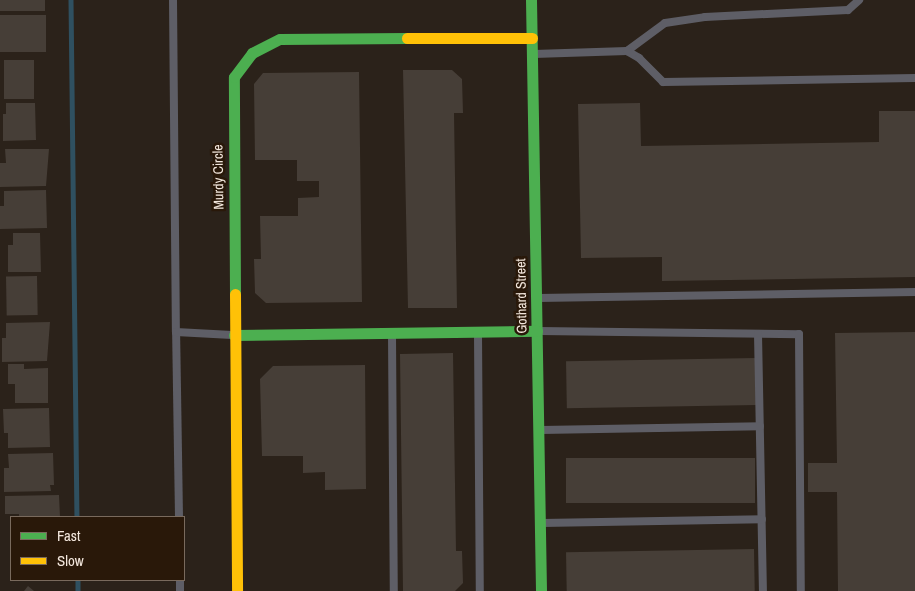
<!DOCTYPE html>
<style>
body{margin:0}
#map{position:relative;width:915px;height:591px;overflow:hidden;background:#2b221a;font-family:"Archivo Narrow",sans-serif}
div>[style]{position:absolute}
.stream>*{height:4.5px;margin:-2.25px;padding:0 2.25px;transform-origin:2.25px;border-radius:2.25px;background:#2f5060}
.building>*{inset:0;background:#463e37;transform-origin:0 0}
.lane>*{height:8px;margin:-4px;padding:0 4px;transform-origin:4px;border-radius:4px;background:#5e5e66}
.fast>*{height:11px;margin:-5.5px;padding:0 5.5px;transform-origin:5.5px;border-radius:5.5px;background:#4caf50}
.slow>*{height:11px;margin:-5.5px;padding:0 5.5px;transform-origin:5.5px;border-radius:5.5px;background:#ffc107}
span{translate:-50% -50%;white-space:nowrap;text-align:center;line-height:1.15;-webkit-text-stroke:5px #291809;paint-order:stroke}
.street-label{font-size:14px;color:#f2e6dc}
.legend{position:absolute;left:10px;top:516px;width:175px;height:65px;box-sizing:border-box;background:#291809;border:1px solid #796a5d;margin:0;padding:6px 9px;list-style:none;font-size:15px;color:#f2e6dc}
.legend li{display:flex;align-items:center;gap:10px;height:25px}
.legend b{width:25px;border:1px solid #796a5d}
</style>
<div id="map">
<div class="stream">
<i style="left:71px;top:0;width:517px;rotate:89.34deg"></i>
<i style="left:78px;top:580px;width:11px;rotate:90deg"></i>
</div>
<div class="building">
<i style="left:0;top:0;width:45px;height:11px"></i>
<i style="left:0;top:15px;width:46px;height:37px"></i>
<i style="left:4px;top:60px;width:30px;height:39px"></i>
<i style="clip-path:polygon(403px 70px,452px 70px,462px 79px,463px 113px,454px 113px,457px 308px,408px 308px)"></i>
<i style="clip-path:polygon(359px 72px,362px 302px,266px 303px,255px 293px,254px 259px,261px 259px,260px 216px,298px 216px,298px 198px,319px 197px,319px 181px,297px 181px,297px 160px,255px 160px,254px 84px,263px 73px)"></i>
<i style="clip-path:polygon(6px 103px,35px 103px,36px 140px,3px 141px,3px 114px,6px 114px)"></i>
<i style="clip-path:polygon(640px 103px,641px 146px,879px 142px,879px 111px,915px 111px,915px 277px,662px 281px,662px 257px,581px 258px,578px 104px)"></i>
<i style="clip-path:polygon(5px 149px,49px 149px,46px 186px,0 187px,0 163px,6px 163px)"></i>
<i style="clip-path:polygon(46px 190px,47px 228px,0 229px,0 206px,4px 206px,4px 191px)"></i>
<i style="clip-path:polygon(13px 233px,40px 233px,41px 272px,8px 272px,8px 245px,13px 245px)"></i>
<i style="left:37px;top:276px;width:39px;height:31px;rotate:89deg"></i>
<i style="clip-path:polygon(50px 322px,47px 361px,2px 362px,2px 338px,6px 338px,6px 323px)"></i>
<i style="clip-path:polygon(915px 332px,915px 591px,838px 591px,837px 492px,808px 492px,808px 463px,837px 463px,835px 333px)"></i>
<i style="clip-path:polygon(453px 353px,456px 551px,462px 551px,463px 583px,455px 591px,403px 591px,400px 354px)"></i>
<i style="left:756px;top:358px;width:47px;height:190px;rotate:89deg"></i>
<i style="clip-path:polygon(8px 364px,24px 364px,24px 369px,48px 368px,48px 403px,15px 403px,15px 384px,8px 384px)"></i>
<i style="clip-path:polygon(365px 365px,366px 489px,325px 490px,325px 472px,303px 473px,303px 456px,262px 456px,260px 379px,273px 366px)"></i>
<i style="clip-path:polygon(49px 408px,50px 447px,8px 448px,8px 433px,4px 433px,3px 409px)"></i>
<i style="clip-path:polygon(53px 453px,54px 485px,50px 485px,51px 491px,4px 492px,4px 468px,9px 468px,8px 454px)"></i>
<i style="left:755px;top:458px;width:45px;height:189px;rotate:90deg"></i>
<i style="clip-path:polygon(59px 495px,60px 517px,19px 517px,19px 514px,5px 514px,5px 496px)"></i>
<i style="left:754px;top:549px;width:42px;height:188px;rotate:89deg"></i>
<i style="clip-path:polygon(28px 586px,34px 591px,24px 591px)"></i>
</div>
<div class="lane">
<i style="left:173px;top:0;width:332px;rotate:89.5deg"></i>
<i style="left:627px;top:51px;width:47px;rotate:-36.4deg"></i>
<i style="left:665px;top:23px;width:40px;rotate:-8.5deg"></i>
<i style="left:705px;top:17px;width:143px;rotate:-2.8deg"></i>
<i style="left:848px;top:10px;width:15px;rotate:-42deg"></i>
<i style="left:534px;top:54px;width:93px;rotate:-1.8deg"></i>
<i style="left:627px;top:51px;width:14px;rotate:30deg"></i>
<i style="left:639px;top:58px;width:34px;rotate:45deg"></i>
<i style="left:663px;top:82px;width:252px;rotate:-0.9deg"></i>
<i style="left:538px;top:298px;width:377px;rotate:-0.9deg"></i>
<i style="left:539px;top:331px;width:260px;rotate:0.7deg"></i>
<i style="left:799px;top:334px;width:257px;rotate:89.6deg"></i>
<i style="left:478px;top:334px;width:257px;rotate:89.6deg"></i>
<i style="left:758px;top:334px;width:257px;rotate:88.9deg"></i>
<i style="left:392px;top:335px;width:256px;rotate:89.6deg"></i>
<i style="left:541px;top:430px;width:219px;rotate:-1deg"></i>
<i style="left:179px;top:517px;width:185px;rotate:-90.9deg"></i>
<i style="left:176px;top:332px;width:56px;rotate:3.1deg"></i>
<i style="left:542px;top:523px;width:220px;rotate:-1deg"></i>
<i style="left:180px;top:580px;width:11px;rotate:90deg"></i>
</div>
<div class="fast">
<i style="left:531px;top:0;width:591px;rotate:89.03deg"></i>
<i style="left:235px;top:294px;width:217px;rotate:-90.3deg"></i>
<i style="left:234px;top:77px;width:30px;rotate:-53deg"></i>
<i style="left:252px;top:53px;width:31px;rotate:-27deg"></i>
<i style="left:280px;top:39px;width:127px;rotate:-0.5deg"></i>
<i style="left:234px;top:335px;width:303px;rotate:-0.8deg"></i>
</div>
<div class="slow">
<i style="left:407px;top:38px;width:125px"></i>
<i style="left:235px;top:294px;width:297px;rotate:89.6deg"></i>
</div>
<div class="street-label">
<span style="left:218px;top:177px;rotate:-91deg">Murdy Circle</span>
<span style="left:521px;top:296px;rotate:-91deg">Gothard Street</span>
</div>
<ul class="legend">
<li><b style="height:6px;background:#4caf50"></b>Fast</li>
<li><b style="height:6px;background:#ffc107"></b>Slow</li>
</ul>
</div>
